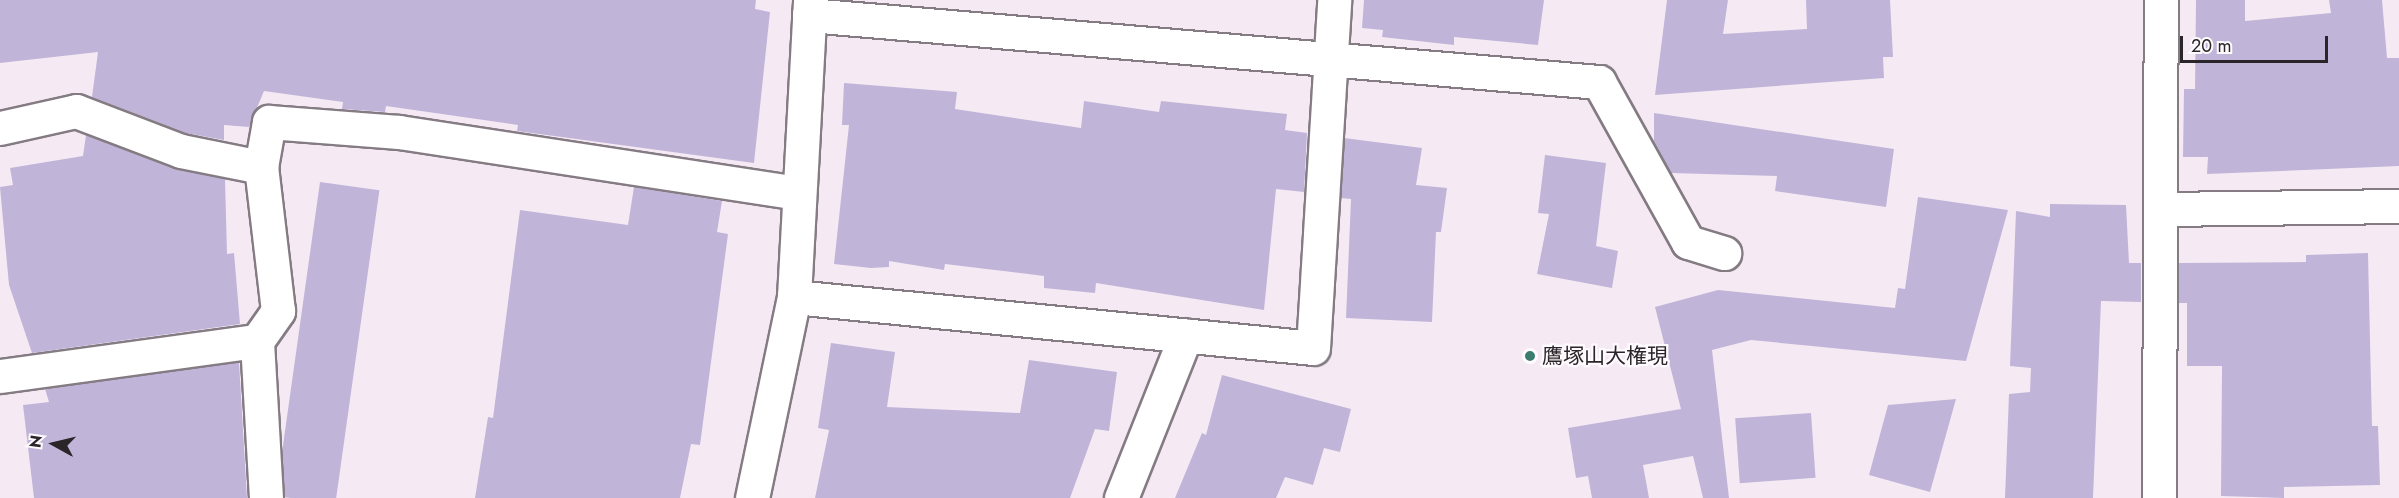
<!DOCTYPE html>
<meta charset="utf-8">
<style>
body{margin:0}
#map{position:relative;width:2399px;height:498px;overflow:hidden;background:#f5eaf4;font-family:Jost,"Noto Sans JP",sans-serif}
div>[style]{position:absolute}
.building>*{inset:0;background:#c0b5d8;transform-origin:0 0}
.roads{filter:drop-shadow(2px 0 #847b83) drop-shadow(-2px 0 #847b83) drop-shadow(0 2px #847b83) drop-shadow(0 -2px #847b83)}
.minor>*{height:33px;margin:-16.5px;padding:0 16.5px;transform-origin:16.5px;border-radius:16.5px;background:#fff}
.dots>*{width:16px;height:16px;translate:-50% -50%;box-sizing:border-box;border:3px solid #fefafe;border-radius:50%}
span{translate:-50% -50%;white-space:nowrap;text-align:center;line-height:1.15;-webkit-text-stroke:4.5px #fefafe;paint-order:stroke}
.poi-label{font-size:21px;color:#292528}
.left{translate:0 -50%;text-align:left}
.north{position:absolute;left:24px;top:414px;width:60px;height:60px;-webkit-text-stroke:4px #fefafe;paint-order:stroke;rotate:278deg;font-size:16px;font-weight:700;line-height:24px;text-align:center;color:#292528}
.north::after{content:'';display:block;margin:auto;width:21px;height:27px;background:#292528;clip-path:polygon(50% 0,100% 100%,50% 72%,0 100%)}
.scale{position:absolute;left:2180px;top:36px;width:148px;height:27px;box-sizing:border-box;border:3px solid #292528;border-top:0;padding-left:8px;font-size:18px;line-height:21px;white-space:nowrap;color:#292528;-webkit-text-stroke:4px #fefafe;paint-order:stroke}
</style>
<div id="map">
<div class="building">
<i style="clip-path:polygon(0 0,756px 0,755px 9px,770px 12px,754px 163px,517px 131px,518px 125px,386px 106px,385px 112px,342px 109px,343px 102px,264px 91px,249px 127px,224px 125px,224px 140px,186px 133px,92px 97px,98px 52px,0 63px)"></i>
<i style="clip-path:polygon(1364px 0,1544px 0,1538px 45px,1454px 37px,1454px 45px,1382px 37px,1383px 30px,1362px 28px)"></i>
<i style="clip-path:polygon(1667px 0,1728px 0,1723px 34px,1807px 29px,1806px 0,1890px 0,1893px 57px,1883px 57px,1884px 78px,1655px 95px)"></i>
<i style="clip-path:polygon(2196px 0,2245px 0,2245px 21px,2331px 13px,2329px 0,2382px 0,2387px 58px,2399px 58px,2399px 166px,2207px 174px,2208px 157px,2183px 157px,2184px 89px,2195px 89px)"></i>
<i style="clip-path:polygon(844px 83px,957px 92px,955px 109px,1081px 128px,1084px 101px,1159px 112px,1161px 101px,1287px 114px,1285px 130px,1307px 133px,1304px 192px,1276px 189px,1264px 310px,1096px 283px,1095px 293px,1044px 288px,1044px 276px,945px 264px,944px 270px,889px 261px,889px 267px,871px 268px,834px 264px,849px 125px,842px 125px)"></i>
<i style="clip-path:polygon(1654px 113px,1894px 149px,1886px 207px,1775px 191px,1777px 176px,1671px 173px,1654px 141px)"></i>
<i style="clip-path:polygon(86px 135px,175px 169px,225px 179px,227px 254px,234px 253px,240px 324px,32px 353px,9px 285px,0 187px,13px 185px,10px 168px,83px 156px)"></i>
<i style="clip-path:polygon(1344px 138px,1422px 148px,1416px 185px,1447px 188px,1441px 232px,1436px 232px,1432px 322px,1346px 318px,1351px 199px,1341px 198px)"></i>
<i style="clip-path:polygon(1545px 155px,1606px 163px,1596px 246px,1618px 251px,1612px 288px,1537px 274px,1549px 214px,1538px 213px)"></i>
<i style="left:320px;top:182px;width:60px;height:317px;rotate:8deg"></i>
<i style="clip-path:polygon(634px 187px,722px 201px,717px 232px,728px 234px,700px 445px,691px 444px,680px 498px,475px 498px,488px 417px,493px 418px,520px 210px,628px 225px)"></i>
<i style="clip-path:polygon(1918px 197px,2008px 210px,1966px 361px,1751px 340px,1712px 350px,1729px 498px,1703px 498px,1693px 456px,1643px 465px,1649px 498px,1592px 498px,1588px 476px,1576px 478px,1568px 428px,1681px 409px,1655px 307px,1718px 290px,1895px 308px,1898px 288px,1905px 289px)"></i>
<i style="clip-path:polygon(2050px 204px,2126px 205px,2129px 263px,2141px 263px,2141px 302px,2101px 301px,2093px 498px,2005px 498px,2009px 394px,2030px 392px,2031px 368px,2010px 366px,2016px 211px,2050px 217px)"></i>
<i style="clip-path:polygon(2368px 253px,2372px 426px,2378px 426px,2380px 485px,2284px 487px,2284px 498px,2221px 496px,2222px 366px,2187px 366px,2187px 303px,2179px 303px,2179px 263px,2306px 262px,2306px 255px)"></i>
<i style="clip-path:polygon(831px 343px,895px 352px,887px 407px,1020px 413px,1029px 360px,1117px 372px,1109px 431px,1095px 429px,1070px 498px,815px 498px,829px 430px,818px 428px)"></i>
<i style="clip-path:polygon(239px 362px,247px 498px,34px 498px,23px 405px,49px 402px,45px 389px)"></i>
<i style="clip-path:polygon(1222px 375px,1351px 409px,1340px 452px,1324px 448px,1313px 485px,1285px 477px,1276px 498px,1175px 498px,1202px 433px,1206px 435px)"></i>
<i style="clip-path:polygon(1956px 399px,1930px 492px,1869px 475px,1888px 405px)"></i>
<i style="left:1811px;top:413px;width:65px;height:76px;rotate:86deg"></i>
</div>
<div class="roads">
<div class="minor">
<i style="left:809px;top:15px;width:793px;rotate:4.85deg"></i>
<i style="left:1599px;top:82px;width:183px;rotate:60.9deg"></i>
<i style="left:1688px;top:242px;width:38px;rotate:17deg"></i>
<i style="left:0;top:128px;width:78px;rotate:-12.6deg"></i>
<i style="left:76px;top:111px;width:112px;rotate:20.9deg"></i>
<i style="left:181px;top:151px;width:82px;rotate:11.3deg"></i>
<i style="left:2160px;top:209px;width:239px;rotate:-0.7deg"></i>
<i style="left:794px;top:297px;width:521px;rotate:5.61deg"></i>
<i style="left:1313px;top:348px;width:349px;rotate:-86.5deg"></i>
<i style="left:0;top:376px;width:259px;rotate:-7.8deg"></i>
<i style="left:266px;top:498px;width:157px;rotate:-93.3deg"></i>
<i style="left:257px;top:341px;width:37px;rotate:-55deg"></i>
<i style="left:278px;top:311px;width:145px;rotate:-96.7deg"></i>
<i style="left:261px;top:167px;width:46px;rotate:-79.9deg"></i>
<i style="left:269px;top:122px;width:130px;rotate:4.4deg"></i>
<i style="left:399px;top:132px;width:402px;rotate:8.7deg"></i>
<i style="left:752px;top:498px;width:205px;rotate:-78.2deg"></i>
<i style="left:794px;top:297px;width:297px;rotate:-86.9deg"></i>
<i style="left:1121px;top:498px;width:175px;rotate:-68.3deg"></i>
<i style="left:2159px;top:498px;width:498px;rotate:-89.8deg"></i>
</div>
</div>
<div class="dots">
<i style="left:1530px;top:356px;background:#3a7d6e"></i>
</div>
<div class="poi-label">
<span class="left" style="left:1542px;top:356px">鷹塚山大権現</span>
</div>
<div class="north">N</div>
<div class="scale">20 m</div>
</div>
